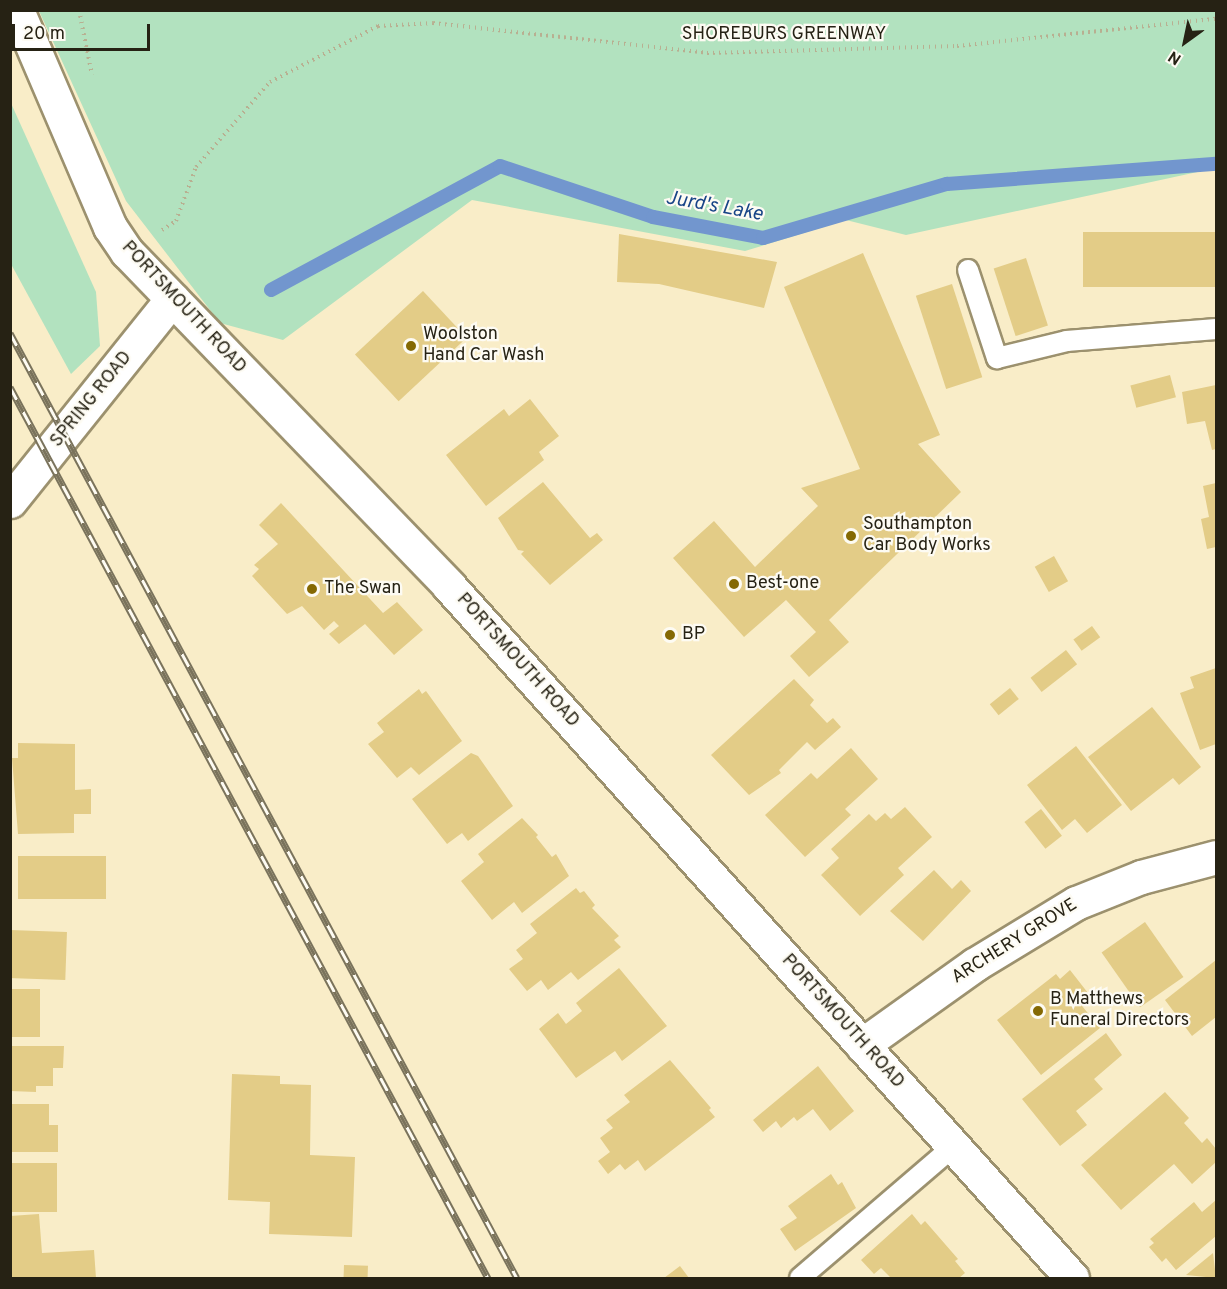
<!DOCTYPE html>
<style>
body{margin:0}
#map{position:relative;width:1227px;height:1289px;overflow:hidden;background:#f9edc8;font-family:Overpass,sans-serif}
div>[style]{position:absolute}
.green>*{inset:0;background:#b2e2bf}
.stream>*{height:14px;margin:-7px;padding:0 7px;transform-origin:7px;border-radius:7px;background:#7296ce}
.building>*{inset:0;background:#e3cc87;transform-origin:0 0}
.path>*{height:4px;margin-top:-2px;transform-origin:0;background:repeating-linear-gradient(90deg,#b8af91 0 1.5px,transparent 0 6px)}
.roads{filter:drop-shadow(2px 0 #9c916e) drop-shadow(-2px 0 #9c916e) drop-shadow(0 2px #9c916e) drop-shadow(0 -2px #9c916e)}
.service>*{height:20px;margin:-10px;padding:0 10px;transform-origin:10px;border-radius:10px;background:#fff}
.minor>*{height:33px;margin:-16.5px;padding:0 16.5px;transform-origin:16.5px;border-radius:16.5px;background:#fff}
.tertiary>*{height:33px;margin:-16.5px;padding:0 16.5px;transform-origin:16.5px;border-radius:16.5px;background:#fff}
.primary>*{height:33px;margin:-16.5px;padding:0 16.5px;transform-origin:16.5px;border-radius:16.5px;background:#fff}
.rail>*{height:7px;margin-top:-3.5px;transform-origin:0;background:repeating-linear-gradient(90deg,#fdfbf3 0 14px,#7a735c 0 28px);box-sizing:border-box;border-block:2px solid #7a735c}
.dots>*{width:16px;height:16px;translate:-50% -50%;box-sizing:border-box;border:3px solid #fdfbf3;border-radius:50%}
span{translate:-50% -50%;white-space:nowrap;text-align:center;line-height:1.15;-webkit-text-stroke:4.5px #fdfbf3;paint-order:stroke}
.street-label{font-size:18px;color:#262214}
.poi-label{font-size:18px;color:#262214}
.left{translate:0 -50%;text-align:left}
.water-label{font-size:20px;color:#184587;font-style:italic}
.frame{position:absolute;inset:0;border:12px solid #262214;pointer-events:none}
.north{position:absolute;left:1155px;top:12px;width:60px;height:60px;-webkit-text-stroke:4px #fdfbf3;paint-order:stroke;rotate:213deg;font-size:16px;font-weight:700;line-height:24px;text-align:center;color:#262214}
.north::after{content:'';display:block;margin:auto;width:21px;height:27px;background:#262214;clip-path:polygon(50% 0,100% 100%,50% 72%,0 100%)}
.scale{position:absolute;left:12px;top:24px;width:138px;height:27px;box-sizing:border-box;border:3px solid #262214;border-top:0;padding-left:8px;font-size:18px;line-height:21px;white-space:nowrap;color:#262214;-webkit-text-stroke:4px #fdfbf3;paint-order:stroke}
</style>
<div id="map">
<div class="green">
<i style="clip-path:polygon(39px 11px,1216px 11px,1216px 168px,906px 235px,846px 220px,745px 251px,472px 200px,283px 340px,220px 323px,126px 201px)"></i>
<i style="clip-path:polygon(10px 101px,96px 292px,100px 346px,71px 374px,11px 264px)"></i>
</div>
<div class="stream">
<i style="left:271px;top:290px;width:260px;rotate:-28.4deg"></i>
<i style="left:500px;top:166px;width:161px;rotate:18.4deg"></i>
<i style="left:653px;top:217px;width:112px;rotate:10.8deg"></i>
<i style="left:763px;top:238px;width:192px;rotate:-16.4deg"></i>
<i style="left:947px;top:184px;width:270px;rotate:-4.3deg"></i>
</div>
<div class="building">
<i style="left:1216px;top:232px;width:55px;height:133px;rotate:90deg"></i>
<i style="clip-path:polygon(619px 234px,777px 262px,764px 308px,659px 284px,617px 282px)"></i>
<i style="clip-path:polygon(863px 253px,940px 435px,918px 444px,961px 492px,829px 620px,849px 642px,809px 677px,790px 656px,816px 632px,786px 600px,744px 637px,673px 558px,714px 521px,755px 567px,818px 506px,801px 488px,860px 469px,784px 287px)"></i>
<i style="left:1026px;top:258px;width:71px;height:34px;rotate:72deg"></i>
<i style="left:952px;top:284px;width:98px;height:38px;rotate:72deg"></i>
<i style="left:423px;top:291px;width:64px;height:93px;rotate:47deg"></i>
<i style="left:1170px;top:375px;width:23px;height:41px;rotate:75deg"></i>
<i style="clip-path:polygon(1216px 385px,1216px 449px,1212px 450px,1205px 421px,1187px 424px,1182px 392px)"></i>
<i style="clip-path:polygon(530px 399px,559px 436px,539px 452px,544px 460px,486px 506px,446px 455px,504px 409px,509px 416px)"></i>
<i style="clip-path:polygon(543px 482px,590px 538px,597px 533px,603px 540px,550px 585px,521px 554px,524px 551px,518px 550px,498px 518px)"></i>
<i style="clip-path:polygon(1216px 483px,1216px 547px,1207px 549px,1201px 519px,1209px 517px,1203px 486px)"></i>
<i style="clip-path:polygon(281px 503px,383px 613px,397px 602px,423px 630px,394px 655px,365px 624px,339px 644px,329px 634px,339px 626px,334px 621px,324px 630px,302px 606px,287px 614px,252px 576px,259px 569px,254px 565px,278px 544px,259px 525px)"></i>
<i style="left:1054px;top:556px;width:29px;height:22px;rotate:61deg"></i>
<i style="left:1092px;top:626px;width:14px;height:23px;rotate:54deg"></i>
<i style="left:1066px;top:650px;width:18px;height:45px;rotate:52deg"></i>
<i style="clip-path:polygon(1216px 668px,1216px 744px,1200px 750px,1180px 693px,1194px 688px,1190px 677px)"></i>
<i style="clip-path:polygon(794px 679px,814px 700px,810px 705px,827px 723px,833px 718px,841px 727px,815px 750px,807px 742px,779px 770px,781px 773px,749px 795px,711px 755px)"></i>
<i style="left:1010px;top:688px;width:14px;height:26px;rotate:51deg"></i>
<i style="clip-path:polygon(419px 689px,422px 694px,426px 691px,462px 741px,419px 775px,411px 767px,397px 778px,368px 744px,384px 732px,377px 723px)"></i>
<i style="clip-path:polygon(1152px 707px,1201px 767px,1179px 785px,1173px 778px,1131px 811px,1088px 757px)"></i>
<i style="clip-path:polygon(18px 743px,75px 744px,75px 790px,91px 789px,91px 814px,74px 814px,74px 833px,18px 834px,12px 758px,18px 758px)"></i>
<i style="clip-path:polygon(1076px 746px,1122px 805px,1087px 833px,1075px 819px,1062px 830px,1027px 785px)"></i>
<i style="clip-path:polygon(851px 748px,878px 779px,845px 809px,851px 815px,805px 857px,765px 815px,811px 773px,817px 779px)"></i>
<i style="clip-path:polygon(471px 753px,478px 756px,513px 806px,468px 841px,462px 833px,447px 844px,412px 799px)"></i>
<i style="clip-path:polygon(905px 807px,932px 837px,898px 868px,904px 875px,860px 916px,821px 875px,839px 858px,831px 849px,869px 814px,876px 821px,885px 813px,891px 819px)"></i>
<i style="left:1041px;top:809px;width:34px;height:21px;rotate:52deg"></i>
<i style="clip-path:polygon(522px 818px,538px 835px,536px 837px,552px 857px,556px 854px,569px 876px,522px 913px,514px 902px,492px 920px,461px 881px,484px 862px,478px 854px)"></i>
<i style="left:106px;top:856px;width:43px;height:88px;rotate:90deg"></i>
<i style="clip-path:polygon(934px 870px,952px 889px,961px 880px,971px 891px,923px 941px,890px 911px)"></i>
<i style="clip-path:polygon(576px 888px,580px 893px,584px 891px,595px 905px,592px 908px,619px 936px,614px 940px,621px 947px,578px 980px,571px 972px,548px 990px,541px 980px,527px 991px,509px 969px,523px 959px,516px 950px,537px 933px,530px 924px)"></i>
<i style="left:1145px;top:922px;width:67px;height:53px;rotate:55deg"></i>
<i style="left:10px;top:930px;width:57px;height:48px;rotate:2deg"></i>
<i style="clip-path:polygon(1216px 960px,1216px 1017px,1192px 1036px,1165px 1000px)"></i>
<i style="clip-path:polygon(619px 968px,667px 1026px,622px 1061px,615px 1051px,576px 1078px,539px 1029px,558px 1013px,566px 1024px,582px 1011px,576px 1003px)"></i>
<i style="clip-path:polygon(1070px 970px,1088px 993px,1078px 1001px,1100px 1028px,1041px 1075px,997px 1020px,1056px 974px,1060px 979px)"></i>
<i style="left:10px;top:989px;width:30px;height:48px"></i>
<i style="clip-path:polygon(1106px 1033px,1122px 1055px,1094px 1079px,1103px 1089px,1076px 1111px,1087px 1125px,1060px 1146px,1022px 1099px)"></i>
<i style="clip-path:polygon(10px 1046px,64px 1046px,63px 1068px,53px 1068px,53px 1086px,36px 1086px,36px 1092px,10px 1091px)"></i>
<i style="clip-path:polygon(670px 1060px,711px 1108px,709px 1110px,715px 1117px,645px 1171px,638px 1160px,625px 1170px,620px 1164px,608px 1174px,598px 1161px,610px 1152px,600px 1138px,613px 1128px,606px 1120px,630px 1102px,624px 1095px)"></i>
<i style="clip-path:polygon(818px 1066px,854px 1111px,830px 1131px,813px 1109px,797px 1121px,794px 1117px,781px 1128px,776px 1121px,763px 1132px,753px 1120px)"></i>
<i style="clip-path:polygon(232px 1074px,280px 1076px,280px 1084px,311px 1085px,310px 1155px,355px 1157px,352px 1237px,269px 1234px,270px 1202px,228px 1200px)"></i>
<i style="clip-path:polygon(1165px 1092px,1189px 1118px,1184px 1123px,1202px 1143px,1207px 1138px,1216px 1149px,1216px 1162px,1192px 1184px,1174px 1164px,1121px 1210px,1081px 1165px)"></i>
<i style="clip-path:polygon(10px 1104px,49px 1104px,49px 1125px,58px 1125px,58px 1152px,10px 1152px)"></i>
<i style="left:10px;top:1163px;width:47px;height:49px"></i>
<i style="clip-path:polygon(831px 1174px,838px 1185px,842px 1182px,856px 1208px,795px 1251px,780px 1229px,797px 1218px,788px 1206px)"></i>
<i style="clip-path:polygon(1216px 1200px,1216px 1236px,1176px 1270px,1166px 1258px,1162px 1262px,1149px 1247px,1154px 1243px,1150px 1239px,1194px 1202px,1202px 1212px)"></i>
<i style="clip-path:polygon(39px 1214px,42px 1253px,94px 1250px,96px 1278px,10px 1278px,10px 1216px)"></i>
<i style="clip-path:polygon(912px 1214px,921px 1225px,925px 1221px,958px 1259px,955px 1261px,965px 1273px,959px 1278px,891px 1278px,881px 1268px,874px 1274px,861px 1260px)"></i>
<i style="clip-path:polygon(1213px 1253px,1216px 1278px,1186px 1275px)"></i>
<i style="left:344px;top:1265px;width:24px;height:13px;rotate:2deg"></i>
<i style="clip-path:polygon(680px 1266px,689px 1278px,664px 1278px)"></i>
</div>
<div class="path">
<i style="left:79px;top:10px;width:66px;rotate:78.7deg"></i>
<i style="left:162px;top:230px;width:17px;rotate:-33deg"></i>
<i style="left:176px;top:221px;width:58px;rotate:-69.7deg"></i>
<i style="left:196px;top:167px;width:113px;rotate:-49deg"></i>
<i style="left:270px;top:82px;width:122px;rotate:-27.4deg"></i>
<i style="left:378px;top:26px;width:55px;rotate:-3.1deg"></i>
<i style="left:433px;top:23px;width:276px;rotate:6.2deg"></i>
<i style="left:707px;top:53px;width:250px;rotate:-1.6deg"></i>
<i style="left:957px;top:46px;width:260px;rotate:-6deg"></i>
</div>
<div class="roads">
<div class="service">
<i style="left:968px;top:270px;width:93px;rotate:71.8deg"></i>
<i style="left:997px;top:358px;width:72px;rotate:-13.7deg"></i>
<i style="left:1067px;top:341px;width:149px;rotate:-4.6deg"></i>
<i style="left:800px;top:1278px;width:201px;rotate:-40.6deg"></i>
</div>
<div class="minor">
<i style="left:862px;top:1045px;width:138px;rotate:-35.5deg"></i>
<i style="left:974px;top:965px;width:119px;rotate:-31.3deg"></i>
<i style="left:1076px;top:903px;width:70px;rotate:-21.8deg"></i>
<i style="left:1141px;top:877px;width:78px;rotate:-14.9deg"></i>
</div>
<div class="tertiary">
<i style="left:10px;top:501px;width:259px;rotate:-51.3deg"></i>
</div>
<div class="primary">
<i style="left:17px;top:10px;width:236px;rotate:66.8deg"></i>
<i style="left:110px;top:227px;width:30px;rotate:56deg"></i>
<i style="left:127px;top:252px;width:464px;rotate:46deg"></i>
<i style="left:449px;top:586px;width:931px;rotate:48deg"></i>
</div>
</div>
<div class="rail">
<i style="left:10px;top:333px;width:1072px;rotate:61.79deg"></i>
<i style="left:10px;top:387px;width:1011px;rotate:61.79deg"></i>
</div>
<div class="dots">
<i style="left:411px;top:346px;background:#856903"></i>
<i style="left:851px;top:536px;background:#856903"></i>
<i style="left:734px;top:584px;background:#856903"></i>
<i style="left:312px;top:589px;background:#856903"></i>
<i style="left:670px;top:635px;background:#856903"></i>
<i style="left:1038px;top:1011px;background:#856903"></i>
</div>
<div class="street-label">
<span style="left:784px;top:35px">SHOREBURS GREENWAY</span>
<span style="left:183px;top:308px;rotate:47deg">PORTSMOUTH ROAD</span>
<span style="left:92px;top:400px;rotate:-51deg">SPRING ROAD</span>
<span style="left:517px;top:661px;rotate:48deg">PORTSMOUTH ROAD</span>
<span style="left:1015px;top:942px;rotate:-32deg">ARCHERY GROVE</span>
<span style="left:842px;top:1022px;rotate:48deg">PORTSMOUTH ROAD</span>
</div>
<div class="poi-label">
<span class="left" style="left:423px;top:346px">Woolston<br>Hand Car Wash</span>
<span class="left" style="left:863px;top:536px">Southampton<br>Car Body Works</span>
<span class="left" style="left:746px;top:584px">Best-one</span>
<span class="left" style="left:324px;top:589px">The Swan</span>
<span class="left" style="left:682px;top:635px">BP</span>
<span class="left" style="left:1050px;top:1011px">B Matthews<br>Funeral Directors</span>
</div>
<div class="water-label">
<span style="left:714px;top:207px;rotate:10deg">Jurd's Lake</span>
</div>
<div class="frame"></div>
<div class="north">N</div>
<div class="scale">20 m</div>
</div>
